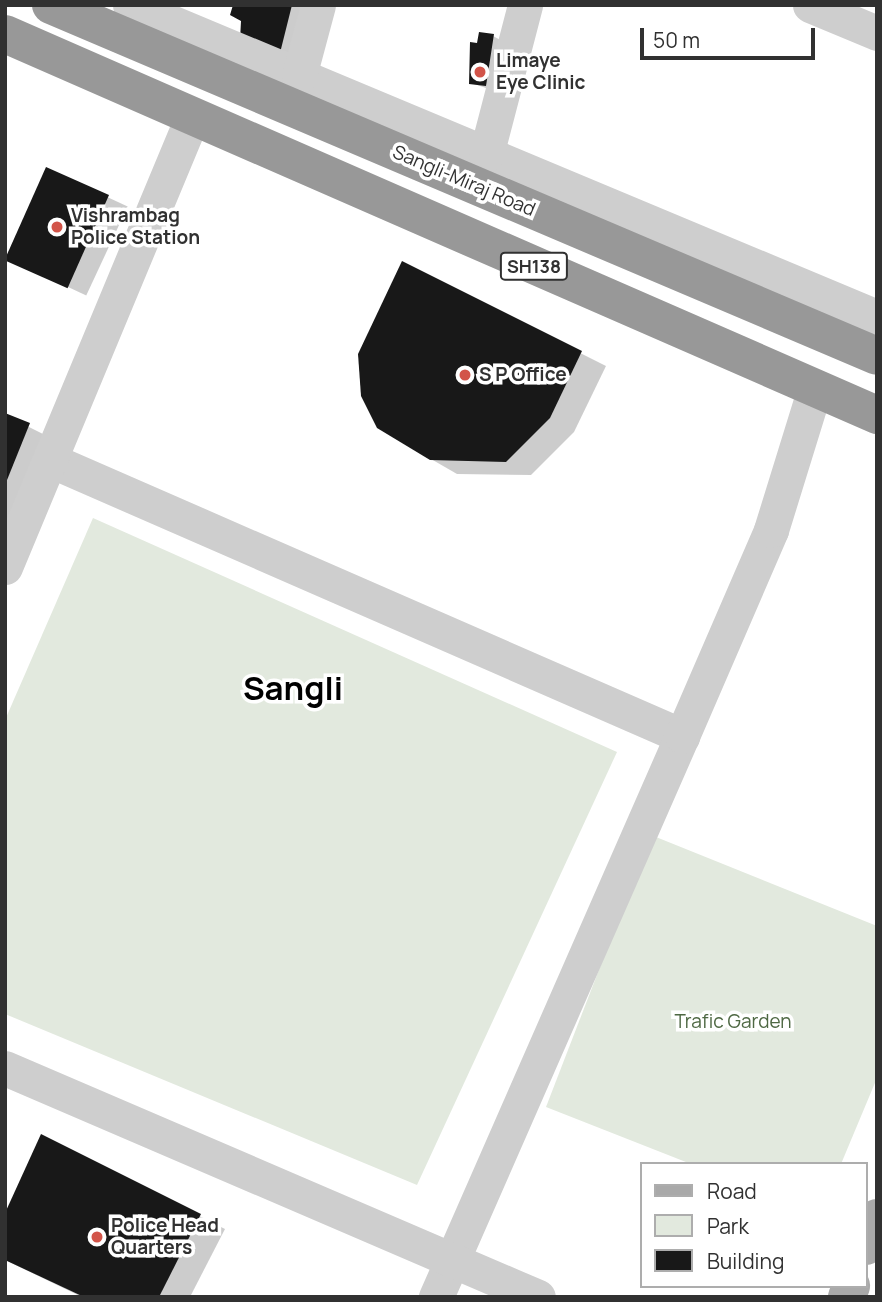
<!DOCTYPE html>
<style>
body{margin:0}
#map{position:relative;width:882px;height:1302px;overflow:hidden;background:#fff;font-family:Manrope,sans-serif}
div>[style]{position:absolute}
.green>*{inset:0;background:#e2e9de}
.shadow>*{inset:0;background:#0003;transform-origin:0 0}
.building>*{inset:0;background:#181818;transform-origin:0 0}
.minor>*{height:35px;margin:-17.5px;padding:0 17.5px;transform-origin:17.5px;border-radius:17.5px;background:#cecece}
.major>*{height:38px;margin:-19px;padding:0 19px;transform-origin:19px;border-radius:19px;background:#a9a9a9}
.highway>*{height:38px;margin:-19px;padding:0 19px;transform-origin:19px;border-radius:19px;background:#989898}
.dots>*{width:19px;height:19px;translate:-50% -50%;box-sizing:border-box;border:4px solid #fff;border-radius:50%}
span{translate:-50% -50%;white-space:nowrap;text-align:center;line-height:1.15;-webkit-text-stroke:7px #fff;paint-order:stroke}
.shield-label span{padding:2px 5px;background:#fff;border:2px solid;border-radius:5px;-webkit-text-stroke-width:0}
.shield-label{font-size:18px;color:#313131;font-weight:700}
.poi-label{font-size:19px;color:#313131;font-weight:700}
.left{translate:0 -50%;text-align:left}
.street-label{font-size:19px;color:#313131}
.park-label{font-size:19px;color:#4e6843}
.town-label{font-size:33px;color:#000;font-weight:700}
.frame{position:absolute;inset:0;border:7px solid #313131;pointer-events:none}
.legend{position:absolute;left:640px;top:1162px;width:228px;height:126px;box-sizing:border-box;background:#fff;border:2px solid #adadad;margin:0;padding:9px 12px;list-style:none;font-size:21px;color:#313131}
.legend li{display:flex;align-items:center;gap:14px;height:35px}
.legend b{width:35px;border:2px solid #adadad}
.scale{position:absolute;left:640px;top:28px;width:175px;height:32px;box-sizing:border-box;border:4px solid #313131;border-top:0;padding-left:9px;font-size:21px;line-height:24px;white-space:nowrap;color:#313131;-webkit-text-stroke:5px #fff;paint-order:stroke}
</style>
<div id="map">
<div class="green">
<i style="clip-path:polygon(93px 518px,617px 752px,417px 1185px,5px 1014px,5px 720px)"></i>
<i style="clip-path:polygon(651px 835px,877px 926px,877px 1078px,841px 1164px,691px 1164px,546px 1107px)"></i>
</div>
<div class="shadow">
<i style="clip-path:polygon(235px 5px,313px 5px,299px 62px,261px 50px)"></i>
<i style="clip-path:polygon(493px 36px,506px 43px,498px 92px,471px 83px,479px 46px)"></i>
<i style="left:47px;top:169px;width:89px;height:98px;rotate:25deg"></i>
<i style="clip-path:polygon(403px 264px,606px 366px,574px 432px,531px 475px,457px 474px,431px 459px)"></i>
<i style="clip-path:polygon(5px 415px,63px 444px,5px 590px)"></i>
<i style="clip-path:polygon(42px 1136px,225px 1229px,190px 1297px,82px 1297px,5px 1260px,5px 1218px)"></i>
</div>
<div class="building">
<i style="clip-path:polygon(233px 5px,292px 5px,280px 53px,240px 40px,241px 21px,230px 15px)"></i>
<i style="clip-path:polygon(479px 32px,494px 34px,486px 86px,469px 84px,470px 42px,477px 43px)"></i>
<i style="left:46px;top:167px;width:69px;height:102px;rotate:24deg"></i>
<i style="clip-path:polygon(402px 261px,582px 351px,550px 418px,506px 462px,430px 460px,377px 428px,361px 396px,358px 354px)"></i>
<i style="clip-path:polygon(5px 413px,30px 423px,5px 485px)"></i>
<i style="clip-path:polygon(41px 1134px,201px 1214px,159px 1297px,84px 1297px,5px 1260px,5px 1213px)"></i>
</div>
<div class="minor">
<i style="left:130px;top:5px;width:810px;rotate:22.67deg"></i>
<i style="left:810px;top:5px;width:73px;rotate:22.7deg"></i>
<i style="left:299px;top:76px;width:73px;rotate:-75deg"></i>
<i style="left:486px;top:155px;width:155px;rotate:-75.4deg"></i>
<i style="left:50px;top:460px;width:690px;rotate:23.59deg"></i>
<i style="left:682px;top:736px;width:613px;rotate:113.68deg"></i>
<i style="left:5px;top:567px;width:487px;rotate:-67.4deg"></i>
<i style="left:682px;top:736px;width:224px;rotate:-66.6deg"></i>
<i style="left:771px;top:530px;width:149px;rotate:-72.8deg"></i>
<i style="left:5px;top:1068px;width:580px;rotate:23.25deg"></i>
</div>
<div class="major">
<i style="left:866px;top:1246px;width:30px;rotate:-69deg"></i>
<i style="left:847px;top:1297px;width:12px;rotate:-70deg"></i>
</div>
<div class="highway">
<i style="left:51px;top:5px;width:897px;rotate:23.02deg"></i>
<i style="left:5px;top:34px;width:952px;rotate:23.6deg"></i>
</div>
<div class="dots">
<i style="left:480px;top:72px;background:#d25449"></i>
<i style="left:57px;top:227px;background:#d25449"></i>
<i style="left:465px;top:375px;background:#d25449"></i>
<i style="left:97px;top:1237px;background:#d25449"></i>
</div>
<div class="shield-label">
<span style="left:534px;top:266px">SH138</span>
</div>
<div class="poi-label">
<span class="left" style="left:496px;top:72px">Limaye<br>Eye Clinic</span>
<span class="left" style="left:71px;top:227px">Vishrambag<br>Police Station</span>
<span class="left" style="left:479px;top:375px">S P Office</span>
<span class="left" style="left:111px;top:1237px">Police Head<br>Quarters</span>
</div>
<div class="street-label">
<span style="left:464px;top:181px;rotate:23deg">Sangli-Miraj Road</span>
</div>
<div class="park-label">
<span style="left:733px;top:1022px">Trafic Garden</span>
</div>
<div class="town-label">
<span style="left:293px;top:688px">Sangli</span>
</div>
<div class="frame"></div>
<ul class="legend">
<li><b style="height:9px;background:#a9a9a9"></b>Road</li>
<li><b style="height:19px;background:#e2e9de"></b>Park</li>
<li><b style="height:19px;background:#181818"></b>Building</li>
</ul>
<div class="scale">50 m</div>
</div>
